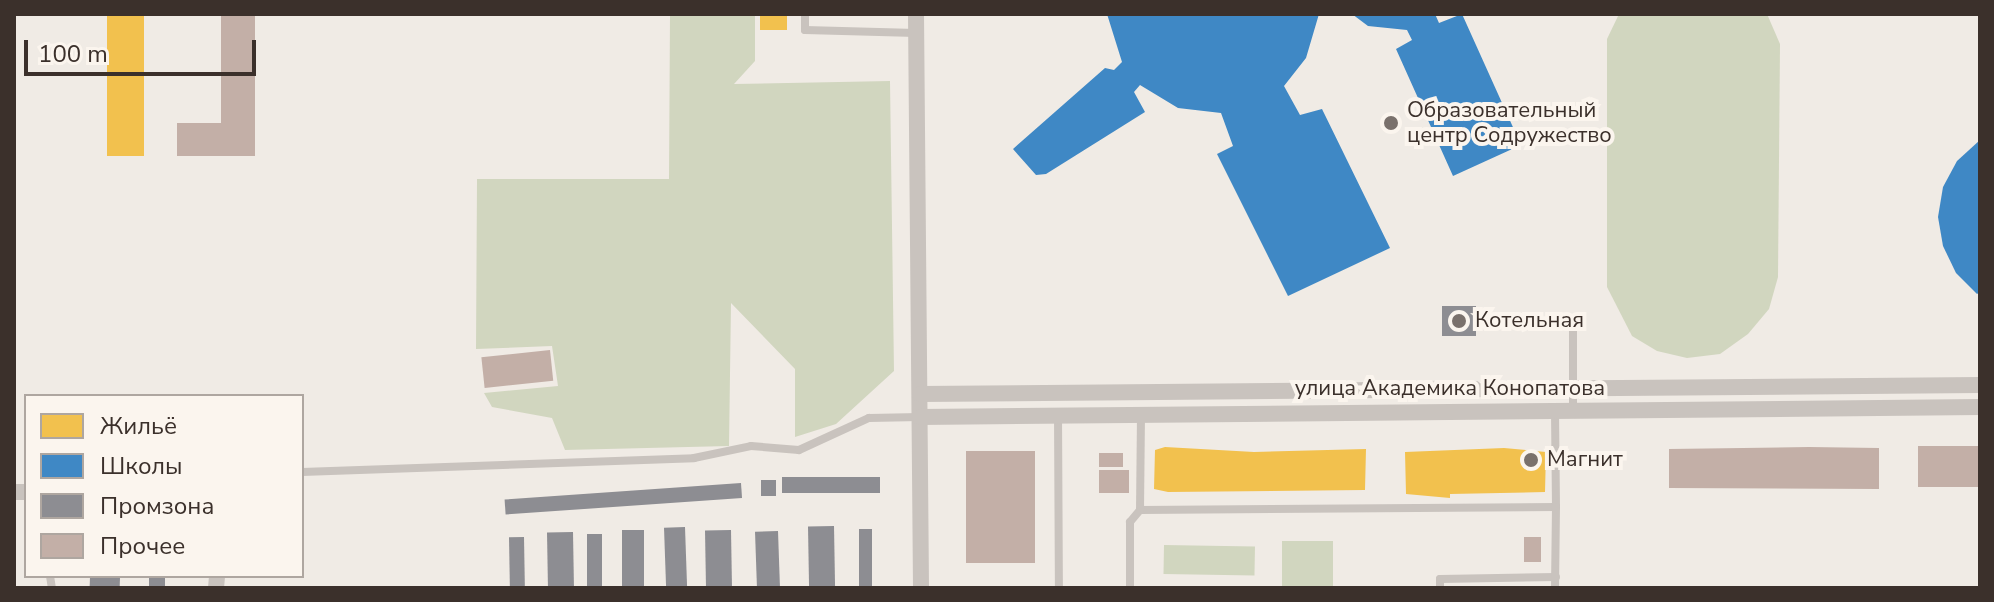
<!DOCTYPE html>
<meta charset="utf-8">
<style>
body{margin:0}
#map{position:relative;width:1994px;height:602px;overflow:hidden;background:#f0ebe5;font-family:"Nunito Sans",sans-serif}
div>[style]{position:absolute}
.green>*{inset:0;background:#d1d6bf;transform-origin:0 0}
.homes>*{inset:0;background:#f2c14e;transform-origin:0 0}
.schools>*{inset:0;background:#3f88c5}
.industry>*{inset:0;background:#8d8d92;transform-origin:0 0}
.building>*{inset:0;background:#c3afa7;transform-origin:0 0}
.lane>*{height:8px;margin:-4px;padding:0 4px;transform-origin:4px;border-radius:4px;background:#c9c3be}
.street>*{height:16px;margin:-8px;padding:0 8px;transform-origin:8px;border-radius:8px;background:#c9c3be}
.dots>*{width:22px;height:22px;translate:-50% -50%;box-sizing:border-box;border:4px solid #fbf5ee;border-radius:50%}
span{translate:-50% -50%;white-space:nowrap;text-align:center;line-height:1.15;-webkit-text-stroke:8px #fbf5ee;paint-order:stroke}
.poi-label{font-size:22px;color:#3b302b}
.left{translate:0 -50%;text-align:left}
.street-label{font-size:22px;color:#3b302b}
.frame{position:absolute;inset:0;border:16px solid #3b302b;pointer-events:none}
.legend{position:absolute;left:24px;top:394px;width:280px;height:184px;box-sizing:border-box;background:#fbf5ee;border:2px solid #aea6a0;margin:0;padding:10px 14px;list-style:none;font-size:24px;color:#3b302b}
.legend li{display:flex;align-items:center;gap:16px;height:40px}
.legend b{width:40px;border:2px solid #aea6a0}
.scale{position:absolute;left:24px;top:40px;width:232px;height:36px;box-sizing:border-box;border:4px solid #3b302b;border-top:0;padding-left:10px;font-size:24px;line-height:28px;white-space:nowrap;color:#3b302b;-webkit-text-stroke:6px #fbf5ee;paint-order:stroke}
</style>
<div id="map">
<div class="green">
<i style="clip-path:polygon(670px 14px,755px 14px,755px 61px,734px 84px,890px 81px,894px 371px,836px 424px,795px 437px,795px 369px,731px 303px,729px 446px,565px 450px,552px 418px,492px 407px,484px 393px,558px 386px,552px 346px,476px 349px,477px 179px,669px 179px)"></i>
<i style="clip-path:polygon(1767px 14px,1780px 44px,1778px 277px,1769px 309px,1748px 334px,1720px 354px,1687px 358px,1657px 351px,1632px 336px,1607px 287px,1607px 39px,1619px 14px)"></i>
<i style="left:1282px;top:541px;width:51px;height:47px"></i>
<i style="left:1164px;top:545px;width:91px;height:29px;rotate:1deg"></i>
</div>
<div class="homes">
<i style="left:107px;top:14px;width:37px;height:142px"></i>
<i style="left:760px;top:14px;width:27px;height:16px"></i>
<i style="clip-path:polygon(1165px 447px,1254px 452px,1366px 449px,1365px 490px,1168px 492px,1154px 489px,1155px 450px)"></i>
<i style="clip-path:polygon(1504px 448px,1546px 452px,1545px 492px,1450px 494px,1450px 498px,1406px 494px,1405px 452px)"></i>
</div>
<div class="schools">
<i style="clip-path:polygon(1107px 14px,1319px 14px,1306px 58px,1284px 86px,1300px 115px,1322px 109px,1390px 248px,1288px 296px,1217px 154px,1233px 146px,1221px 113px,1178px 108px,1140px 85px,1134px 92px,1145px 112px,1046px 174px,1036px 175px,1013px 149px,1105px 68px,1114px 70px,1122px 62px)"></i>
<i style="clip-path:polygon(1352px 14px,1435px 14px,1439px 23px,1462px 14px,1521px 145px,1453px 176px,1396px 49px,1412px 40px,1407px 30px,1368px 26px)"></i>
<i style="clip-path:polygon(1980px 140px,1980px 292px,1977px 294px,1956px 273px,1943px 246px,1938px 217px,1943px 187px,1957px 161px)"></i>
</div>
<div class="industry">
<i style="left:1442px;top:306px;width:34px;height:30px"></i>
<i style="left:880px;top:477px;width:16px;height:98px;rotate:90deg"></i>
<i style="left:761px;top:480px;width:15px;height:16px"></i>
<i style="left:741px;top:483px;width:15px;height:237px;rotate:86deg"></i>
<i style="left:834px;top:526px;width:62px;height:26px;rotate:89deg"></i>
<i style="left:685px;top:527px;width:61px;height:21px;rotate:88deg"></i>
<i style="left:859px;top:529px;width:13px;height:59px"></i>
<i style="left:622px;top:530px;width:22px;height:58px"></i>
<i style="left:731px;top:530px;width:58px;height:26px;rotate:89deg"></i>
<i style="left:778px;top:531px;width:57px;height:23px;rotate:88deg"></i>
<i style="left:573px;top:532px;width:56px;height:26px;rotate:89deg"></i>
<i style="left:587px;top:534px;width:15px;height:54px"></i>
<i style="left:524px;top:537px;width:51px;height:15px;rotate:89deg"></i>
<i style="left:149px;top:576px;width:16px;height:12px"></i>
<i style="left:90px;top:577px;width:30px;height:11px;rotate:2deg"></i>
</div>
<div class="building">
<i style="clip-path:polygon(221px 14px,255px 14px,255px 156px,177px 156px,177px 123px,221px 123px)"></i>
<i style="left:550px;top:350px;width:31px;height:69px;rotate:84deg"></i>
<i style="left:1918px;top:446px;width:62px;height:41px"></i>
<i style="clip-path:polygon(1809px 447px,1879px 448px,1879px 489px,1669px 488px,1669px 449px)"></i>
<i style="left:966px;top:451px;width:69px;height:112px"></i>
<i style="left:1099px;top:453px;width:24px;height:14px"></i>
<i style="left:1099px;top:470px;width:30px;height:23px"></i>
<i style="left:1524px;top:537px;width:17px;height:25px"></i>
</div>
<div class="lane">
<i style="left:805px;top:14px;width:16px;rotate:90deg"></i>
<i style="left:805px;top:30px;width:111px;rotate:1.5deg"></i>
<i style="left:1573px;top:325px;width:85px;rotate:90deg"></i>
<i style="left:1058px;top:414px;width:174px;rotate:89.7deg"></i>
<i style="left:302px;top:472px;width:392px;rotate:-2deg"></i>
<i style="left:694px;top:458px;width:58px;rotate:-11.9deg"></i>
<i style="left:751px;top:446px;width:48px;rotate:4.8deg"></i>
<i style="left:799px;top:450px;width:77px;rotate:-24.6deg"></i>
<i style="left:869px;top:418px;width:51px;rotate:-1.1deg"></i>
<i style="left:1140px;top:510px;width:416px;rotate:-0.4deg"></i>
<i style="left:1556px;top:507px;width:96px;rotate:-90.6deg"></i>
<i style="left:50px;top:576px;width:12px;rotate:81deg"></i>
<i style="left:1130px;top:588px;width:66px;rotate:-90deg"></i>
<i style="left:1130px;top:522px;width:16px;rotate:-50deg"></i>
<i style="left:1140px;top:510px;width:97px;rotate:-89.4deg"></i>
<i style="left:1440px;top:588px;width:9px;rotate:-90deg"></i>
<i style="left:1440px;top:579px;width:116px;rotate:-1deg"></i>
<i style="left:1555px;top:588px;width:81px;rotate:-89.3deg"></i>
</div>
<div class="street">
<i style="left:916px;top:14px;width:574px;rotate:89.5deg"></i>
<i style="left:920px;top:394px;width:1060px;rotate:-0.49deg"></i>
<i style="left:920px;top:417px;width:1060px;rotate:-0.54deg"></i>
<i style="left:14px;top:492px;width:12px"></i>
<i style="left:216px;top:588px;width:12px;rotate:-85deg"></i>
</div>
<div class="dots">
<i style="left:1391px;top:123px;background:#7a716c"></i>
<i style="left:1459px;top:321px;background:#7a716c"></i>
<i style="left:1531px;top:460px;background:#7a716c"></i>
</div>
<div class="poi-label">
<span class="left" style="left:1407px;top:123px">Образовательный<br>центр Содружество</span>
<span class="left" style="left:1475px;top:321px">Котельная</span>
<span class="left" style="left:1547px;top:460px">Магнит</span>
</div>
<div class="street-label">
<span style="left:1450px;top:389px">улица Академика Конопатова</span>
</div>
<div class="frame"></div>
<ul class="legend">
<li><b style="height:22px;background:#f2c14e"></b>Жильё</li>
<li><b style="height:22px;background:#3f88c5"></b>Школы</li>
<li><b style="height:22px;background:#8d8d92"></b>Промзона</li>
<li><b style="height:22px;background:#c3afa7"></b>Прочее</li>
</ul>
<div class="scale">100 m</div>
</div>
